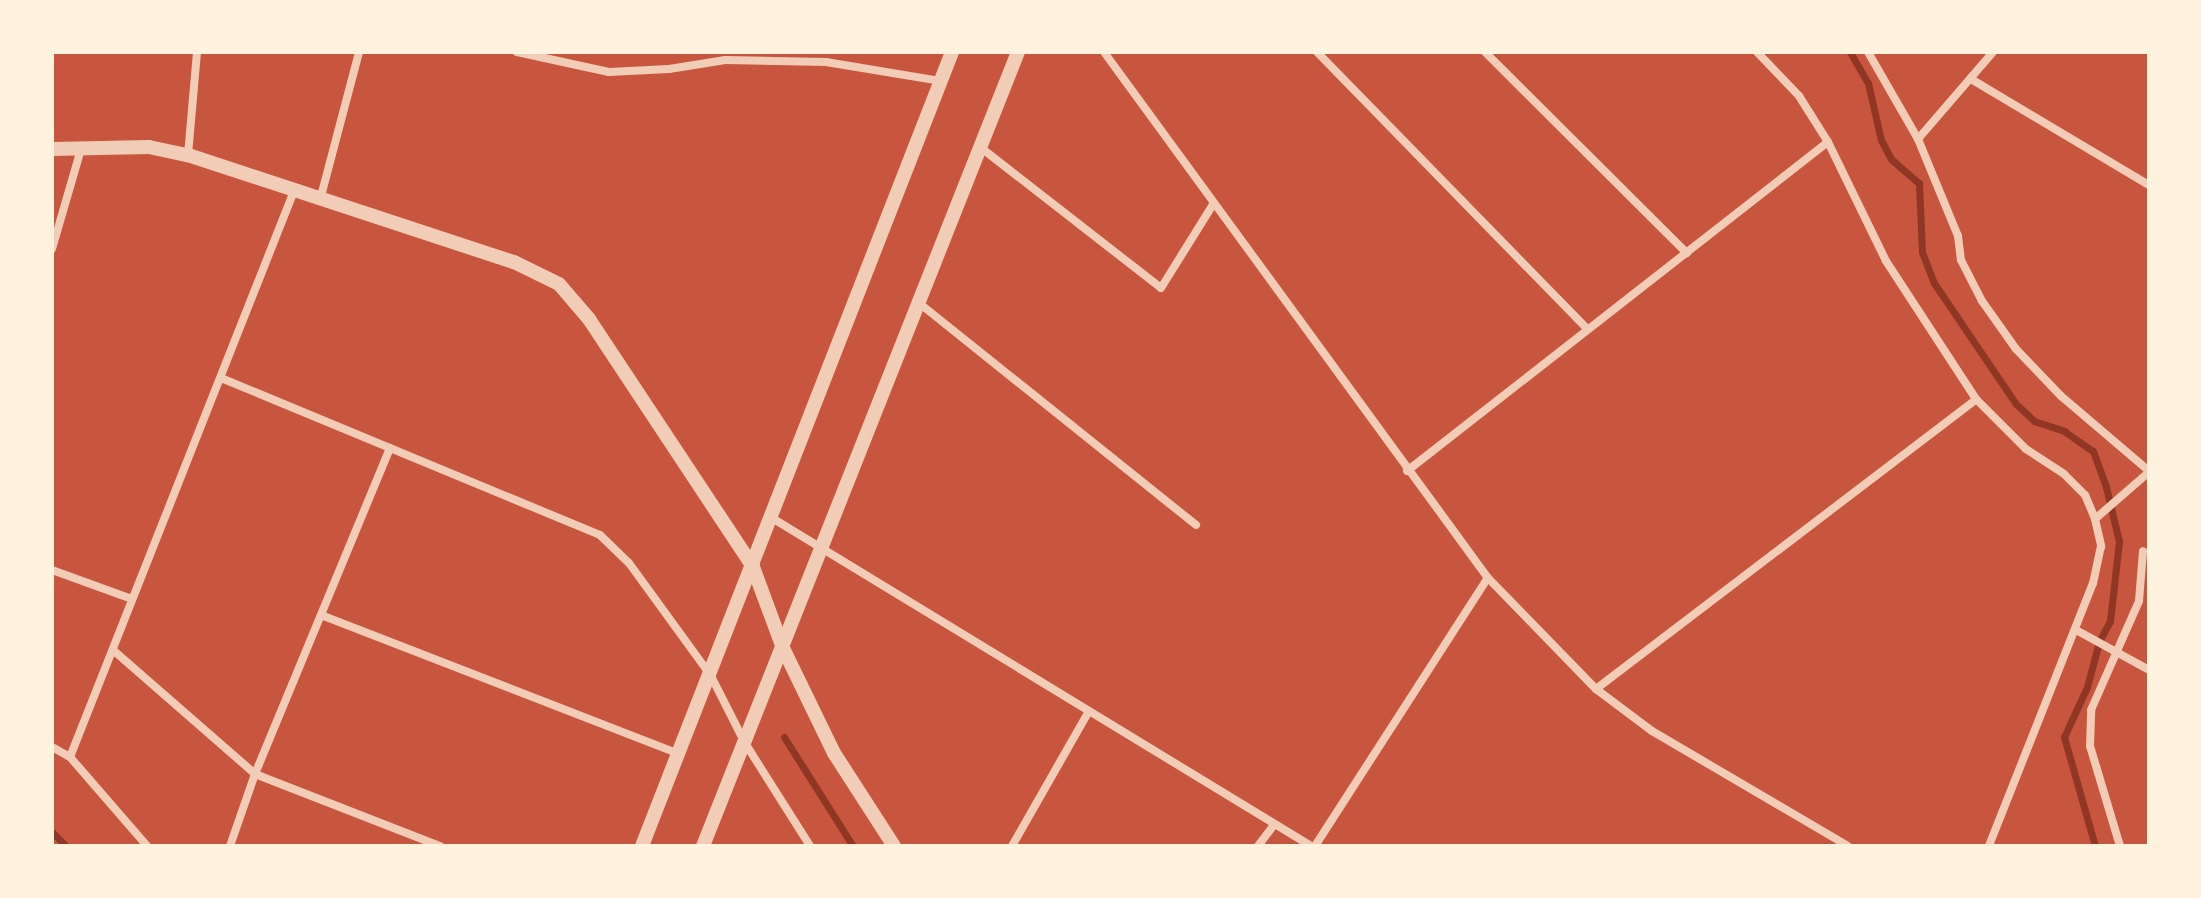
<!DOCTYPE html>
<style>
body{margin:0}
#map{position:relative;width:2201px;height:898px;overflow:hidden;background:#c8553d;font-family:Figtree,sans-serif}
div>[style]{position:absolute}
.stream>*{height:7px;margin:-3.5px;padding:0 3.5px;transform-origin:3.5px;border-radius:3.5px;background:#8f3625}
.minor>*{height:8px;margin:-4px;padding:0 4px;transform-origin:4px;border-radius:4px;background:#f1ccb7}
.tertiary>*{height:14px;margin:-7px;padding:0 7px;transform-origin:7px;border-radius:7px;background:#f1ccb7}
span{translate:-50% -50%;white-space:nowrap;text-align:center;line-height:1.15;-webkit-text-stroke:6px #fff3e0;paint-order:stroke}
.frame{position:absolute;inset:0;border:54px solid #fff3e0;pointer-events:none}
</style>
<div id="map">
<div class="stream">
<i style="left:1850px;top:52px;width:36px;rotate:60deg"></i>
<i style="left:1868px;top:83px;width:58px;rotate:77.2deg"></i>
<i style="left:1881px;top:140px;width:21px;rotate:62deg"></i>
<i style="left:1891px;top:159px;width:37px;rotate:41deg"></i>
<i style="left:1919px;top:183px;width:69px;rotate:87.5deg"></i>
<i style="left:1922px;top:252px;width:33px;rotate:69deg"></i>
<i style="left:1934px;top:283px;width:146px;rotate:55.9deg"></i>
<i style="left:2016px;top:404px;width:25px;rotate:43deg"></i>
<i style="left:2034px;top:421px;width:32px;rotate:18deg"></i>
<i style="left:2064px;top:431px;width:35px;rotate:35deg"></i>
<i style="left:2093px;top:451px;width:38px;rotate:70deg"></i>
<i style="left:2106px;top:487px;width:56px;rotate:76.5deg"></i>
<i style="left:2119px;top:541px;width:81px;rotate:96.4deg"></i>
<i style="left:2110px;top:621px;width:24px;rotate:118deg"></i>
<i style="left:2099px;top:642px;width:47px;rotate:104.9deg"></i>
<i style="left:2087px;top:687px;width:55px;rotate:114.7deg"></i>
<i style="left:2064px;top:737px;width:113px;rotate:74.1deg"></i>
<i style="left:784px;top:737px;width:129px;rotate:57.7deg"></i>
<i style="left:52px;top:832px;width:20px;rotate:45deg"></i>
</div>
<div class="minor">
<i style="left:517px;top:52px;width:94px;rotate:12.3deg"></i>
<i style="left:609px;top:72px;width:60px;rotate:-2.9deg"></i>
<i style="left:669px;top:69px;width:57px;rotate:-9.1deg"></i>
<i style="left:725px;top:60px;width:101px;rotate:1.1deg"></i>
<i style="left:826px;top:62px;width:117px;rotate:9.4deg"></i>
<i style="left:1104px;top:52px;width:651px;rotate:53.87deg"></i>
<i style="left:1488px;top:578px;width:155px;rotate:45.8deg"></i>
<i style="left:1596px;top:689px;width:70px;rotate:36.9deg"></i>
<i style="left:1652px;top:731px;width:227px;rotate:30.4deg"></i>
<i style="left:1317px;top:52px;width:385px;rotate:45.7deg"></i>
<i style="left:1485px;top:52px;width:285px;rotate:44.9deg"></i>
<i style="left:1757px;top:52px;width:61px;rotate:46.3deg"></i>
<i style="left:1799px;top:96px;width:54px;rotate:57.8deg"></i>
<i style="left:1828px;top:142px;width:132px;rotate:64deg"></i>
<i style="left:1886px;top:261px;width:165px;rotate:56.9deg"></i>
<i style="left:1976px;top:399px;width:71px;rotate:45deg"></i>
<i style="left:2026px;top:449px;width:45px;rotate:33.3deg"></i>
<i style="left:2064px;top:474px;width:30px;rotate:45deg"></i>
<i style="left:2085px;top:495px;width:26px;rotate:67deg"></i>
<i style="left:2095px;top:519px;width:28px;rotate:77deg"></i>
<i style="left:2101px;top:546px;width:38px;rotate:102deg"></i>
<i style="left:2093px;top:583px;width:283px;rotate:111.6deg"></i>
<i style="left:1868px;top:52px;width:100px;rotate:60.1deg"></i>
<i style="left:1918px;top:139px;width:105px;rotate:67.6deg"></i>
<i style="left:1958px;top:236px;width:24px;rotate:83deg"></i>
<i style="left:1961px;top:260px;width:46px;rotate:62.9deg"></i>
<i style="left:1982px;top:301px;width:59px;rotate:54.7deg"></i>
<i style="left:2016px;top:349px;width:65px;rotate:46.2deg"></i>
<i style="left:2061px;top:396px;width:116px;rotate:40.4deg"></i>
<i style="left:1971px;top:79px;width:207px;rotate:30.8deg"></i>
<i style="left:1918px;top:139px;width:115px;rotate:-49.2deg"></i>
<i style="left:980px;top:147px;width:229px;rotate:37.9deg"></i>
<i style="left:1161px;top:288px;width:100px;rotate:-58.1deg"></i>
<i style="left:188px;top:155px;width:103px;rotate:-85deg"></i>
<i style="left:320px;top:200px;width:153px;rotate:-75.2deg"></i>
<i style="left:52px;top:249px;width:104px;rotate:-73.8deg"></i>
<i style="left:919px;top:303px;width:355px;rotate:38.7deg"></i>
<i style="left:221px;top:378px;width:410px;rotate:22.5deg"></i>
<i style="left:600px;top:535px;width:40px;rotate:44deg"></i>
<i style="left:629px;top:563px;width:140px;rotate:54deg"></i>
<i style="left:711px;top:676px;width:75px;rotate:63.1deg"></i>
<i style="left:745px;top:743px;width:122px;rotate:57.7deg"></i>
<i style="left:1407px;top:471px;width:534px;rotate:-38.01deg"></i>
<i style="left:772px;top:518px;width:631px;rotate:31.32deg"></i>
<i style="left:2095px;top:519px;width:72px;rotate:-41deg"></i>
<i style="left:52px;top:570px;width:85px;rotate:19.9deg"></i>
<i style="left:321px;top:615px;width:384px;rotate:21.2deg"></i>
<i style="left:2076px;top:630px;width:83px;rotate:28.7deg"></i>
<i style="left:113px;top:650px;width:189px;rotate:41.1deg"></i>
<i style="left:255px;top:774px;width:199px;rotate:21.3deg"></i>
<i style="left:1596px;top:689px;width:478px;rotate:-37.3deg"></i>
<i style="left:52px;top:747px;width:21px;rotate:29deg"></i>
<i style="left:70px;top:757px;width:118px;rotate:49.1deg"></i>
<i style="left:70px;top:757px;width:609px;rotate:-68.41deg"></i>
<i style="left:230px;top:846px;width:76px;rotate:-70.9deg"></i>
<i style="left:255px;top:774px;width:353px;rotate:-67.5deg"></i>
<i style="left:1012px;top:846px;width:155px;rotate:-60.3deg"></i>
<i style="left:1258px;top:846px;width:25px;rotate:-53deg"></i>
<i style="left:1315px;top:846px;width:319px;rotate:-57.2deg"></i>
<i style="left:2120px;top:846px;width:104px;rotate:-106.7deg"></i>
<i style="left:2090px;top:746px;width:36px;rotate:-88deg"></i>
<i style="left:2091px;top:710px;width:119px;rotate:-66.2deg"></i>
<i style="left:2139px;top:601px;width:50px;rotate:-85.4deg"></i>
</div>
<div class="tertiary">
<i style="left:52px;top:149px;width:97px;rotate:-1.2deg"></i>
<i style="left:149px;top:147px;width:40px;rotate:12deg"></i>
<i style="left:188px;top:155px;width:343px;rotate:18.2deg"></i>
<i style="left:514px;top:262px;width:50px;rotate:26.1deg"></i>
<i style="left:559px;top:284px;width:46px;rotate:49.4deg"></i>
<i style="left:589px;top:319px;width:297px;rotate:56.5deg"></i>
<i style="left:753px;top:567px;width:86px;rotate:69.7deg"></i>
<i style="left:783px;top:648px;width:117px;rotate:64.1deg"></i>
<i style="left:834px;top:753px;width:111px;rotate:57.2deg"></i>
<i style="left:642px;top:846px;width:852px;rotate:-68.67deg"></i>
<i style="left:703px;top:846px;width:854px;rotate:-68.36deg"></i>
</div>
<div class="frame"></div>
</div>
